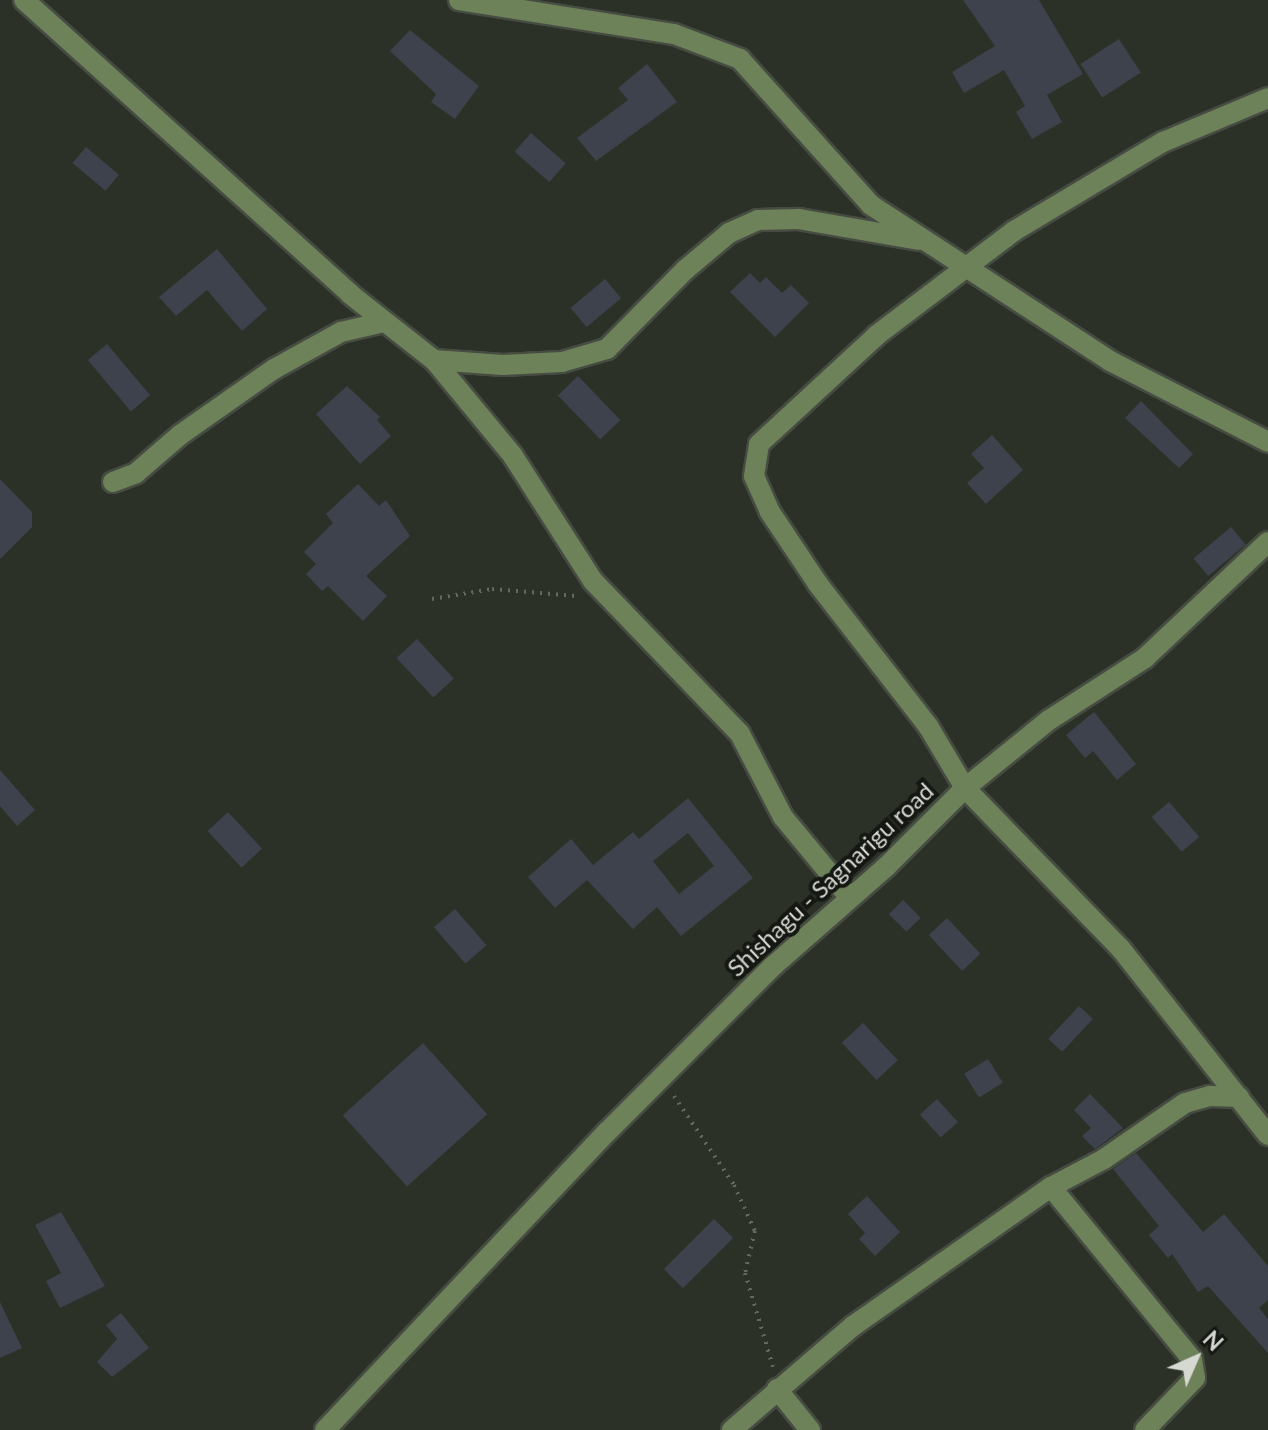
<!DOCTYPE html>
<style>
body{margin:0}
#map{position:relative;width:1268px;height:1430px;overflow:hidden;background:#2b3126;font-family:Lato,sans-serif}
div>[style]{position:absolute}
.building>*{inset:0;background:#3e424d;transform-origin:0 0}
.path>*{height:4px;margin-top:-2px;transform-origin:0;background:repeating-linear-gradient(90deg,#64695f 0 2px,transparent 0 8px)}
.roads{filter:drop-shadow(2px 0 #464c42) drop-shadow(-2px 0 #464c42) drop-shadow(0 2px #464c42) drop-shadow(0 -2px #464c42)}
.minor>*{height:20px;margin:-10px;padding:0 10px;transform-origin:10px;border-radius:10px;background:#6e825a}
span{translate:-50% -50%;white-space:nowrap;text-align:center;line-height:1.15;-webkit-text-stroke:8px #151713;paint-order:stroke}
.street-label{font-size:24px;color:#d5d9d2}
.north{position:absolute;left:1156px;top:1318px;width:80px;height:80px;-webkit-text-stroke:6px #151713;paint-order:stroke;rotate:45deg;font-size:22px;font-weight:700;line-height:32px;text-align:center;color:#d5d9d2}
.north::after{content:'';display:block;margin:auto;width:28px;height:36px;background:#d5d9d2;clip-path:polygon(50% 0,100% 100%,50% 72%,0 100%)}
</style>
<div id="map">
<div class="building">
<i style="clip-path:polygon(963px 0,1039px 0,1083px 74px,1047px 95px,1062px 122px,1032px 139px,1016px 112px,1025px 106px,1004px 70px,964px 93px,952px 72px,995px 46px)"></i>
<i style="clip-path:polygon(410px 30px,479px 86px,455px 119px,431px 102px,436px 94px,390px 51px)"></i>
<i style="left:1119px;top:39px;width:40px;height:46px;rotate:57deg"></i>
<i style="clip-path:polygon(647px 64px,677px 102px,596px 161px,577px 138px,628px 100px,618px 88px)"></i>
<i style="left:531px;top:133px;width:46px;height:25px;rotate:41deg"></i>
<i style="left:86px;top:147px;width:43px;height:21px;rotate:40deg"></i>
<i style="clip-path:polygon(217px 249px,267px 309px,242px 331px,207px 290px,176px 316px,159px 297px)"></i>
<i style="clip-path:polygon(750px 273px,760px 283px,766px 277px,782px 293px,791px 285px,809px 303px,775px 337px,730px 292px)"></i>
<i style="left:605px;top:279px;width:25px;height:45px;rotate:50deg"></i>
<i style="left:107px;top:344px;width:67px;height:25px;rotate:50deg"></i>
<i style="left:578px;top:376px;width:61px;height:28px;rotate:46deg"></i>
<i style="clip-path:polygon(347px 386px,380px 417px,377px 420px,391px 436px,360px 464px,316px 414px)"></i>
<i style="clip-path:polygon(1141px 401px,1193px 454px,1179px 468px,1125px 418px)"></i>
<i style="clip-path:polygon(992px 435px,1023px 470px,986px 504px,967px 483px,984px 468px,971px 454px)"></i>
<i style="clip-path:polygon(0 479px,32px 512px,32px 527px,0 559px)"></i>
<i style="clip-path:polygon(358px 484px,379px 506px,386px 500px,410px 536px,366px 576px,387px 596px,363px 621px,328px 586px,322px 591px,306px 574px,316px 564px,304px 552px,333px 523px,326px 514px)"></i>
<i style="left:1231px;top:527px;width:23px;height:49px;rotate:50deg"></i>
<i style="left:417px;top:639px;width:54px;height:28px;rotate:47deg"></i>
<i style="clip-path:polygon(1094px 712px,1136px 764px,1117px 780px,1093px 751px,1085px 758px,1066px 735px)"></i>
<i style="clip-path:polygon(0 770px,35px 810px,17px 826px,0 806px)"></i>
<i style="clip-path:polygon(evenodd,688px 798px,753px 878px,681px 936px,657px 907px,633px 929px,587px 880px,555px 908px,528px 877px,571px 839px,593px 865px,633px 832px,639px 839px,688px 798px,688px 833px,714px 866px,679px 894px,653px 861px,688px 833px)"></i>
<i style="left:1169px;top:802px;width:46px;height:23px;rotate:49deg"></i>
<i style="left:228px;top:812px;width:50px;height:28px;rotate:47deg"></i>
<i style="left:903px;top:900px;width:25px;height:20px;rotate:45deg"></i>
<i style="left:455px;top:909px;width:48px;height:28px;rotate:49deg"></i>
<i style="left:947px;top:918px;width:49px;height:25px;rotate:47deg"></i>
<i style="left:1079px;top:1006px;width:19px;height:45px;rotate:43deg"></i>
<i style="left:863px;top:1023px;width:51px;height:29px;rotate:47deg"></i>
<i style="left:423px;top:1043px;width:96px;height:108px;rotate:48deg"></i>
<i style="left:988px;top:1059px;width:28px;height:28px;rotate:58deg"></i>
<i style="clip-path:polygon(1090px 1094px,1123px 1128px,1095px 1149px,1082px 1136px,1091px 1128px,1074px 1110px)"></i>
<i style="left:937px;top:1099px;width:31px;height:23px;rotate:48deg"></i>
<i style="clip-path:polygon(1136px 1153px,1203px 1232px,1224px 1214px,1268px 1266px,1268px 1300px,1259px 1308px,1268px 1319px,1268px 1353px,1208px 1286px,1198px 1292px,1172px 1254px,1168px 1258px,1149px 1235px,1159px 1226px,1113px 1169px)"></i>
<i style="clip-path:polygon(867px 1196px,900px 1232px,875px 1256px,859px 1239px,865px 1233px,848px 1214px)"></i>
<i style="clip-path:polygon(61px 1212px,105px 1286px,60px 1308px,46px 1281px,61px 1273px,35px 1225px)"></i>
<i style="left:714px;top:1219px;width:27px;height:71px;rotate:45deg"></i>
<i style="clip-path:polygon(0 1302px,22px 1348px,0 1358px)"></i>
<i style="clip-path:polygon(121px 1313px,149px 1348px,112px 1377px,97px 1362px,117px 1339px,106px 1325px)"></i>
</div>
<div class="path">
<i style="left:432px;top:599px;width:61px;rotate:-9.5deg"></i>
<i style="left:492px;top:589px;width:84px;rotate:4.8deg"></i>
<i style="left:674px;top:1096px;width:107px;rotate:56deg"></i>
<i style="left:734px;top:1185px;width:51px;rotate:65.5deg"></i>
<i style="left:755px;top:1231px;width:43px;rotate:103.4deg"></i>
<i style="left:745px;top:1273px;width:98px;rotate:73.4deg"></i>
</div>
<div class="roads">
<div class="minor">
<i style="left:24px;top:0;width:439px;rotate:42deg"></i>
<i style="left:350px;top:294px;width:107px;rotate:38.2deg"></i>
<i style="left:434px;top:360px;width:124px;rotate:50.5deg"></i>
<i style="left:513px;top:456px;width:148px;rotate:57.4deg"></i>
<i style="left:593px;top:581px;width:212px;rotate:46.1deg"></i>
<i style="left:740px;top:734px;width:93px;rotate:62.6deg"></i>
<i style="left:783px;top:817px;width:105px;rotate:50.4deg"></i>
<i style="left:459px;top:0;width:218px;rotate:9deg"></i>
<i style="left:674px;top:34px;width:71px;rotate:20.7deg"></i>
<i style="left:740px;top:59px;width:196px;rotate:48.1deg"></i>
<i style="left:871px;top:205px;width:285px;rotate:33.1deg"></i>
<i style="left:1110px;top:361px;width:178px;rotate:27.1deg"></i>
<i style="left:434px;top:360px;width:69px;rotate:4.1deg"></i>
<i style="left:503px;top:365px;width:59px;rotate:-2.9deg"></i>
<i style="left:562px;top:362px;width:47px;rotate:-16.1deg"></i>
<i style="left:607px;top:349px;width:111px;rotate:-45.4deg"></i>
<i style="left:685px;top:270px;width:57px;rotate:-40.1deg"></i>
<i style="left:729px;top:233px;width:32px;rotate:-24deg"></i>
<i style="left:758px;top:220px;width:41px;rotate:-1.4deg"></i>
<i style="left:799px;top:219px;width:122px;rotate:9.9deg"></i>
<i style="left:113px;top:482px;width:25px;rotate:-21deg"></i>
<i style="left:136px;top:473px;width:58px;rotate:-40.8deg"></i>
<i style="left:180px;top:435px;width:115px;rotate:-35.1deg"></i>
<i style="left:274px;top:369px;width:77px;rotate:-28.9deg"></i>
<i style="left:341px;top:332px;width:44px;rotate:-13.1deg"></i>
<i style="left:1268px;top:542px;width:169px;rotate:136.7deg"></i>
<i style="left:1145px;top:658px;width:114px;rotate:147.1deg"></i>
<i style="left:1049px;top:720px;width:108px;rotate:141deg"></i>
<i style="left:965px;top:788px;width:224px;rotate:45.9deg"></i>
<i style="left:1121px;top:949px;width:237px;rotate:51.7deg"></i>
<i style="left:1051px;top:1187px;width:222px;rotate:50.7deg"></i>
<i style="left:1192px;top:1359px;width:19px;rotate:81deg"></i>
<i style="left:1195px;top:1378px;width:72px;rotate:133.9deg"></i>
<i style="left:777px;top:1389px;width:53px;rotate:51.2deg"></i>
<i style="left:325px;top:1430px;width:410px;rotate:-46.6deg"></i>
<i style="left:607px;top:1132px;width:232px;rotate:-45deg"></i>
<i style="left:771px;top:968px;width:154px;rotate:-41.3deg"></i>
<i style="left:887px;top:866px;width:110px;rotate:-45deg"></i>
<i style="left:965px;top:788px;width:72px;rotate:-120.8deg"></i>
<i style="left:928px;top:726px;width:180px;rotate:-127.8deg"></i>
<i style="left:818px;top:584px;width:87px;rotate:-123.7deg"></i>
<i style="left:770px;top:512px;width:39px;rotate:-114deg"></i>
<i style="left:754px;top:476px;width:32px;rotate:-81deg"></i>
<i style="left:759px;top:444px;width:161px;rotate:-42.7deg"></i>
<i style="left:877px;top:335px;width:172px;rotate:-37.2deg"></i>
<i style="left:1014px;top:231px;width:174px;rotate:-30.9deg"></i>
<i style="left:1163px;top:142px;width:114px;rotate:-22.7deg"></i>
<i style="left:732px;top:1430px;width:160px;rotate:-40.7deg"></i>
<i style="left:853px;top:1326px;width:242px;rotate:-35.1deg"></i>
<i style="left:1051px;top:1187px;width:60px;rotate:-27.8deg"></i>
<i style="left:1104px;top:1159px;width:98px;rotate:-34.7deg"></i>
<i style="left:1185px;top:1103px;width:26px;rotate:-16deg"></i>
<i style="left:1210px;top:1096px;width:29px;rotate:2deg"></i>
</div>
</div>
<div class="street-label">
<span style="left:830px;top:879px;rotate:-43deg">Shishagu - Sagnarigu road</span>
</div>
<div class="north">N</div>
</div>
